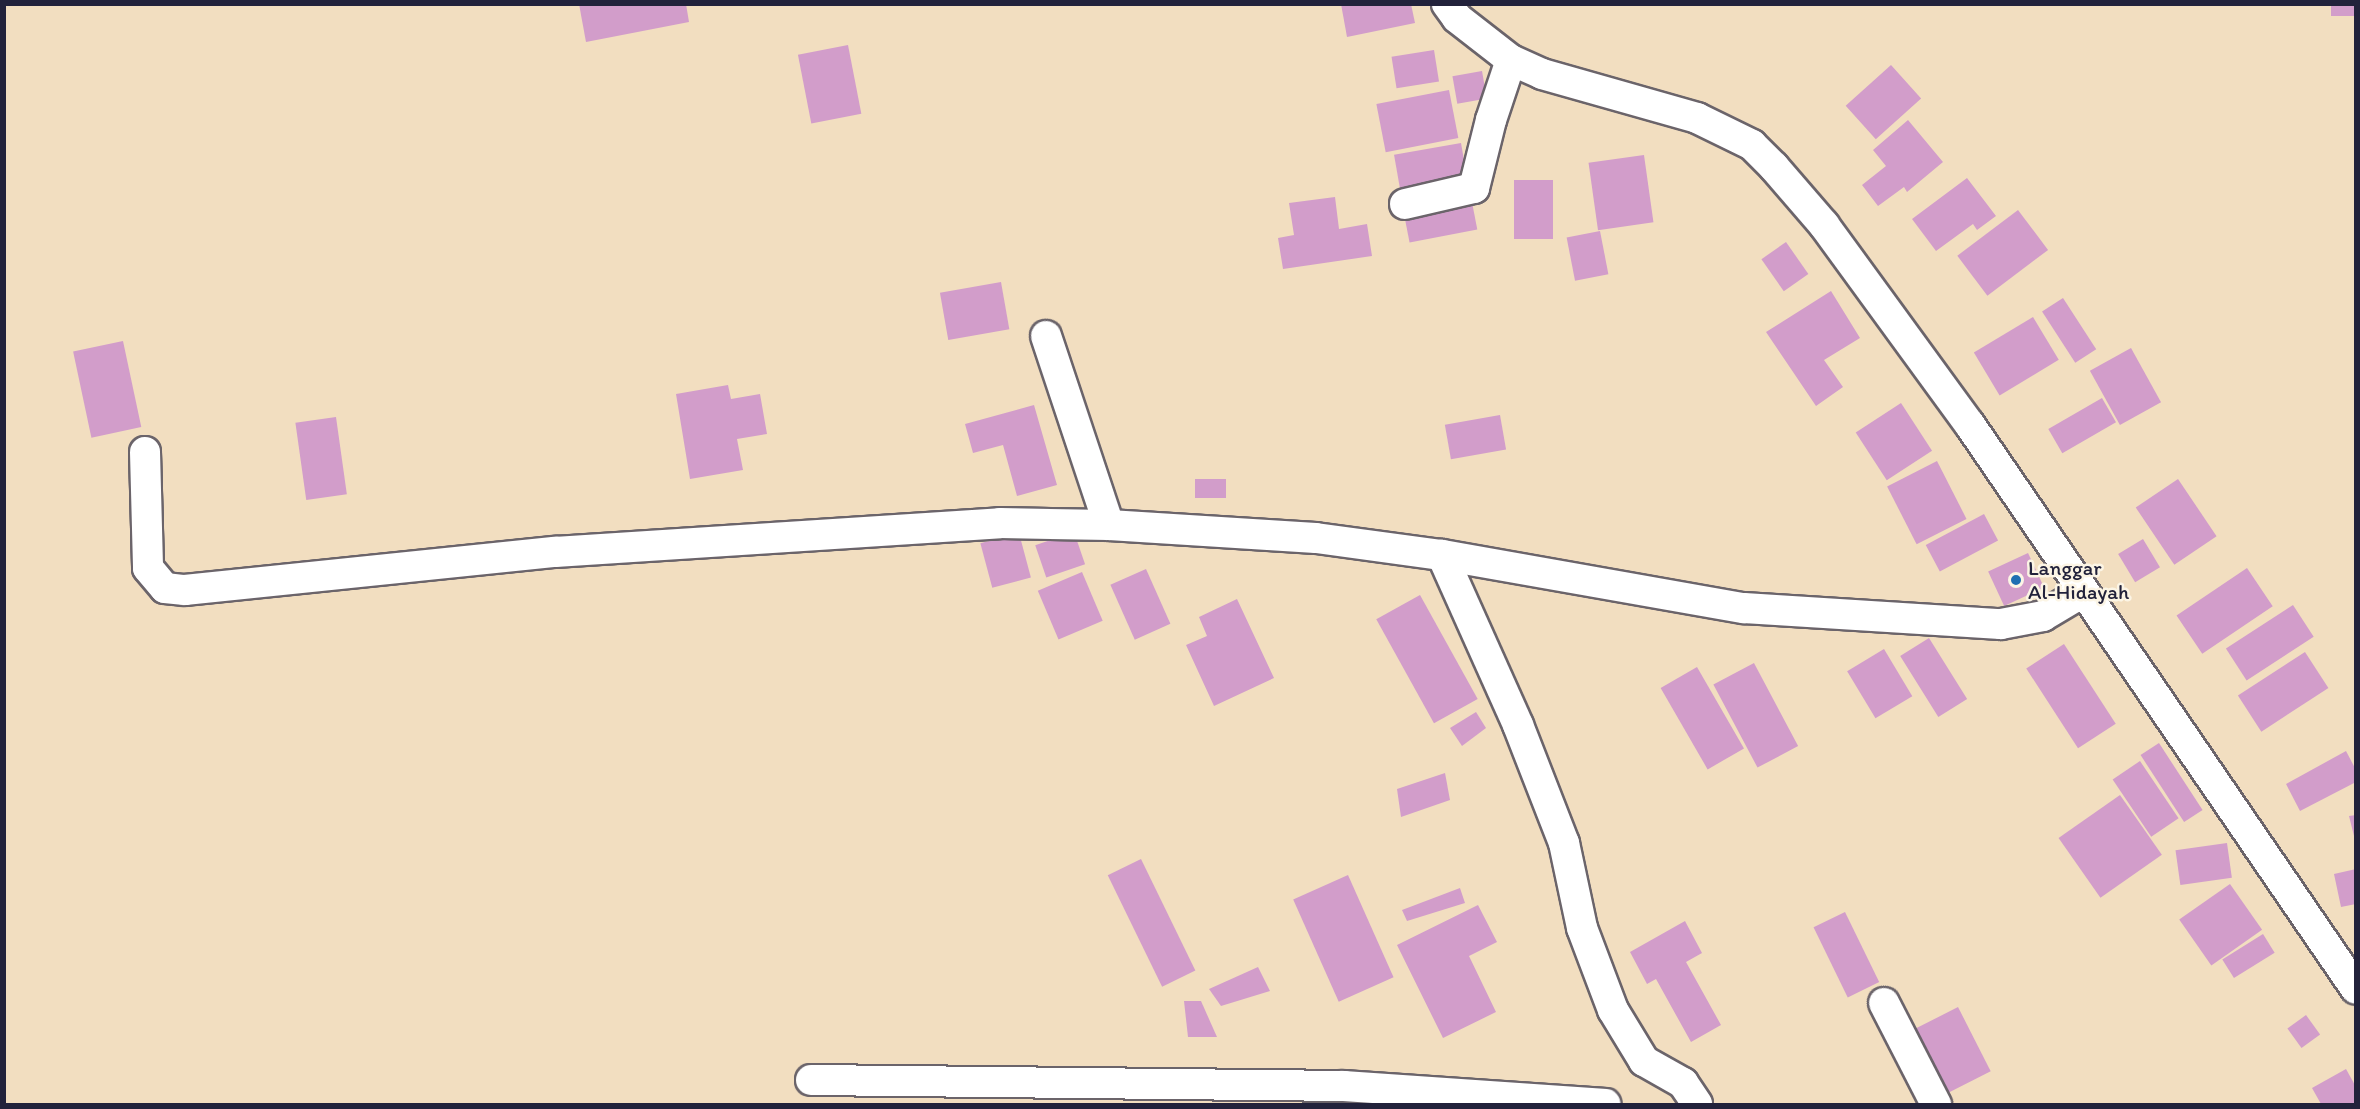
<!DOCTYPE html>
<style>
body{margin:0}
#map{position:relative;width:2360px;height:1109px;overflow:hidden;background:#f2dec0;font-family:Itim,sans-serif}
div>[style]{position:absolute}
.building>*{inset:0;background:#d29dca;transform-origin:0 0}
.roads{filter:drop-shadow(2px 0 #6b646a) drop-shadow(-2px 0 #6b646a) drop-shadow(0 2px #6b646a) drop-shadow(0 -2px #6b646a)}
.minor>*{height:30px;margin:-15px;padding:0 15px;transform-origin:15px;border-radius:15px;background:#fff}
.dots>*{width:16px;height:16px;translate:-50% -50%;box-sizing:border-box;border:3px solid #fcf5e5;border-radius:50%}
span{translate:-50% -50%;white-space:nowrap;text-align:center;line-height:1.15;-webkit-text-stroke:5px #fcf5e5;paint-order:stroke}
.poi-label{font-size:21px;color:#22223b}
.left{translate:0 -50%;text-align:left}
.frame{position:absolute;inset:0;border:6px solid #22223b;pointer-events:none}
</style>
<div id="map">
<div class="building">
<i style="clip-path:polygon(579px 4px,686px 4px,689px 22px,586px 42px)"></i>
<i style="clip-path:polygon(1341px 4px,1411px 4px,1415px 23px,1347px 37px)"></i>
<i style="left:2331px;top:4px;width:25px;height:12px"></i>
<i style="left:848px;top:45px;width:70px;height:51px;rotate:79deg"></i>
<i style="left:1434px;top:50px;width:32px;height:43px;rotate:81deg"></i>
<i style="left:1891px;top:65px;width:45px;height:61px;rotate:48deg"></i>
<i style="left:1482px;top:71px;width:28px;height:30px;rotate:80deg"></i>
<i style="left:1449px;top:90px;width:49px;height:74px;rotate:79deg"></i>
<i style="clip-path:polygon(1908px 120px,1943px 162px,1907px 192px,1904px 187px,1878px 206px,1862px 185px,1886px 166px,1873px 150px)"></i>
<i style="left:1461px;top:143px;width:40px;height:68px;rotate:80deg"></i>
<i style="left:1644px;top:155px;width:68px;height:56px;rotate:82deg"></i>
<i style="clip-path:polygon(1967px 178px,1996px 216px,1977px 230px,1973px 224px,1936px 251px,1912px 219px)"></i>
<i style="left:1514px;top:180px;width:39px;height:59px"></i>
<i style="clip-path:polygon(1335px 197px,1339px 229px,1367px 224px,1372px 256px,1283px 269px,1278px 238px,1294px 235px,1289px 203px)"></i>
<i style="left:1471px;top:197px;width:33px;height:69px;rotate:79deg"></i>
<i style="left:2018px;top:210px;width:50px;height:76px;rotate:53deg"></i>
<i style="left:1600px;top:231px;width:44px;height:34px;rotate:79deg"></i>
<i style="left:1786px;top:242px;width:39px;height:30px;rotate:55deg"></i>
<i style="left:1001px;top:282px;width:48px;height:62px;rotate:80deg"></i>
<i style="clip-path:polygon(1831px 291px,1860px 338px,1824px 360px,1843px 387px,1816px 406px,1766px 332px)"></i>
<i style="left:2063px;top:298px;width:61px;height:25px;rotate:57deg"></i>
<i style="left:2033px;top:317px;width:50px;height:69px;rotate:59deg"></i>
<i style="left:123px;top:341px;width:88px;height:51px;rotate:78deg"></i>
<i style="left:2131px;top:348px;width:62px;height:47px;rotate:61deg"></i>
<i style="clip-path:polygon(728px 385px,731px 399px,760px 394px,767px 434px,737px 439px,743px 470px,690px 479px,676px 394px)"></i>
<i style="left:2102px;top:398px;width:28px;height:62px;rotate:60deg"></i>
<i style="left:1901px;top:403px;width:57px;height:54px;rotate:57deg"></i>
<i style="clip-path:polygon(1034px 405px,1057px 485px,1017px 496px,1003px 445px,973px 453px,965px 424px)"></i>
<i style="left:1500px;top:415px;width:35px;height:56px;rotate:80deg"></i>
<i style="left:336px;top:417px;width:78px;height:41px;rotate:82deg"></i>
<i style="left:1937px;top:461px;width:65px;height:56px;rotate:63deg"></i>
<i style="left:1195px;top:479px;width:31px;height:19px"></i>
<i style="left:2178px;top:479px;width:69px;height:51px;rotate:56deg"></i>
<i style="left:1984px;top:514px;width:30px;height:66px;rotate:62deg"></i>
<i style="left:1074px;top:532px;width:34px;height:41px;rotate:71deg"></i>
<i style="left:1019px;top:533px;width:46px;height:40px;rotate:75deg"></i>
<i style="left:2143px;top:539px;width:33px;height:29px;rotate:59deg"></i>
<i style="left:2028px;top:553px;width:38px;height:44px;rotate:65deg"></i>
<i style="left:2247px;top:568px;width:46px;height:85px;rotate:56deg"></i>
<i style="left:1146px;top:569px;width:60px;height:39px;rotate:66deg"></i>
<i style="left:1082px;top:572px;width:53px;height:48px;rotate:67deg"></i>
<i style="left:1420px;top:595px;width:119px;height:50px;rotate:61deg"></i>
<i style="clip-path:polygon(1237px 599px,1274px 678px,1214px 706px,1186px 645px,1207px 636px,1199px 617px)"></i>
<i style="left:2293px;top:605px;width:38px;height:80px;rotate:57deg"></i>
<i style="left:1929px;top:638px;width:72px;height:34px;rotate:58deg"></i>
<i style="left:2064px;top:644px;width:95px;height:45px;rotate:57deg"></i>
<i style="left:1884px;top:649px;width:55px;height:43px;rotate:59deg"></i>
<i style="left:2305px;top:652px;width:43px;height:80px;rotate:57deg"></i>
<i style="left:1754px;top:663px;width:94px;height:46px;rotate:62deg"></i>
<i style="left:1697px;top:667px;width:94px;height:42px;rotate:60deg"></i>
<i style="clip-path:polygon(1476px 712px,1486px 728px,1462px 746px,1450px 728px)"></i>
<i style="left:2159px;top:743px;width:80px;height:22px;rotate:57deg"></i>
<i style="clip-path:polygon(2346px 751px,2356px 770px,2356px 782px,2300px 811px,2286px 784px)"></i>
<i style="left:2140px;top:761px;width:69px;height:33px;rotate:56deg"></i>
<i style="clip-path:polygon(1445px 773px,1450px 800px,1401px 817px,1397px 789px)"></i>
<i style="left:2120px;top:795px;width:73px;height:75px;rotate:55deg"></i>
<i style="clip-path:polygon(2356px 815px,2356px 840px,2355px 840px,2349px 816px)"></i>
<i style="left:2227px;top:843px;width:35px;height:52px;rotate:82deg"></i>
<i style="left:1141px;top:859px;width:124px;height:37px;rotate:64deg"></i>
<i style="clip-path:polygon(2356px 869px,2356px 904px,2341px 907px,2334px 874px)"></i>
<i style="left:1348px;top:875px;width:112px;height:60px;rotate:66deg"></i>
<i style="left:2230px;top:884px;width:56px;height:62px;rotate:55deg"></i>
<i style="clip-path:polygon(1460px 888px,1465px 903px,1407px 921px,1402px 910px)"></i>
<i style="clip-path:polygon(1478px 905px,1497px 942px,1469px 956px,1496px 1012px,1443px 1038px,1397px 945px)"></i>
<i style="left:1845px;top:912px;width:78px;height:35px;rotate:64deg"></i>
<i style="clip-path:polygon(1685px 921px,1702px 953px,1686px 962px,1721px 1025px,1691px 1042px,1656px 979px,1647px 984px,1630px 952px)"></i>
<i style="left:2263px;top:934px;width:22px;height:48px;rotate:58deg"></i>
<i style="clip-path:polygon(1258px 967px,1270px 991px,1221px 1006px,1209px 989px)"></i>
<i style="clip-path:polygon(1184px 1001px,1201px 1001px,1217px 1037px,1188px 1037px)"></i>
<i style="left:1958px;top:1007px;width:72px;height:47px;rotate:63deg"></i>
<i style="left:2306px;top:1015px;width:24px;height:23px;rotate:54deg"></i>
<i style="clip-path:polygon(2346px 1069px,2356px 1087px,2356px 1104px,2321px 1104px,2312px 1088px)"></i>
</div>
<div class="roads">
<div class="minor">
<i style="left:1447px;top:4px;width:17px;rotate:54deg"></i>
<i style="left:1457px;top:18px;width:68px;rotate:37.9deg"></i>
<i style="left:1511px;top:60px;width:34px;rotate:24deg"></i>
<i style="left:1542px;top:74px;width:161px;rotate:15.8deg"></i>
<i style="left:1697px;top:118px;width:61px;rotate:26.1deg"></i>
<i style="left:1752px;top:145px;width:31px;rotate:45deg"></i>
<i style="left:1774px;top:167px;width:77px;rotate:49.2deg"></i>
<i style="left:1824px;top:225px;width:248px;rotate:53.9deg"></i>
<i style="left:1970px;top:425px;width:683px;rotate:55.61deg"></i>
<i style="left:1405px;top:204px;width:71px;rotate:-13.1deg"></i>
<i style="left:1474px;top:188px;width:70px;rotate:-76deg"></i>
<i style="left:1491px;top:120px;width:63px;rotate:-71.6deg"></i>
<i style="left:1046px;top:336px;width:199px;rotate:71.6deg"></i>
<i style="left:145px;top:452px;width:116px;rotate:88.5deg"></i>
<i style="left:148px;top:568px;width:26px;rotate:50deg"></i>
<i style="left:165px;top:588px;width:20px;rotate:6deg"></i>
<i style="left:185px;top:590px;width:372px;rotate:-5.9deg"></i>
<i style="left:555px;top:552px;width:446px;rotate:-3.7deg"></i>
<i style="left:1000px;top:523px;width:109px;rotate:1.1deg"></i>
<i style="left:1109px;top:525px;width:207px;rotate:3.6deg"></i>
<i style="left:1316px;top:538px;width:127px;rotate:7.7deg"></i>
<i style="left:1442px;top:555px;width:307px;rotate:10deg"></i>
<i style="left:1744px;top:608px;width:257px;rotate:3.6deg"></i>
<i style="left:2001px;top:624px;width:43px;rotate:-10.8deg"></i>
<i style="left:2043px;top:616px;width:47px;rotate:-31deg"></i>
<i style="left:1442px;top:555px;width:186px;rotate:65.9deg"></i>
<i style="left:1518px;top:725px;width:127px;rotate:68.7deg"></i>
<i style="left:1564px;top:843px;width:87px;rotate:78deg"></i>
<i style="left:1582px;top:928px;width:88px;rotate:69.3deg"></i>
<i style="left:1613px;top:1010px;width:60px;rotate:58.7deg"></i>
<i style="left:1644px;top:1061px;width:45px;rotate:29.4deg"></i>
<i style="left:1683px;top:1083px;width:25px;rotate:56deg"></i>
<i style="left:1884px;top:1003px;width:114px;rotate:62.8deg"></i>
<i style="left:811px;top:1080px;width:533px;rotate:0.64deg"></i>
<i style="left:1344px;top:1086px;width:262px;rotate:3.9deg"></i>
</div>
</div>
<div class="dots">
<i style="left:2016px;top:580px;background:#1f6fb2"></i>
</div>
<div class="poi-label">
<span class="left" style="left:2028px;top:580px">Langgar<br>Al-Hidayah</span>
</div>
<div class="frame"></div>
</div>
